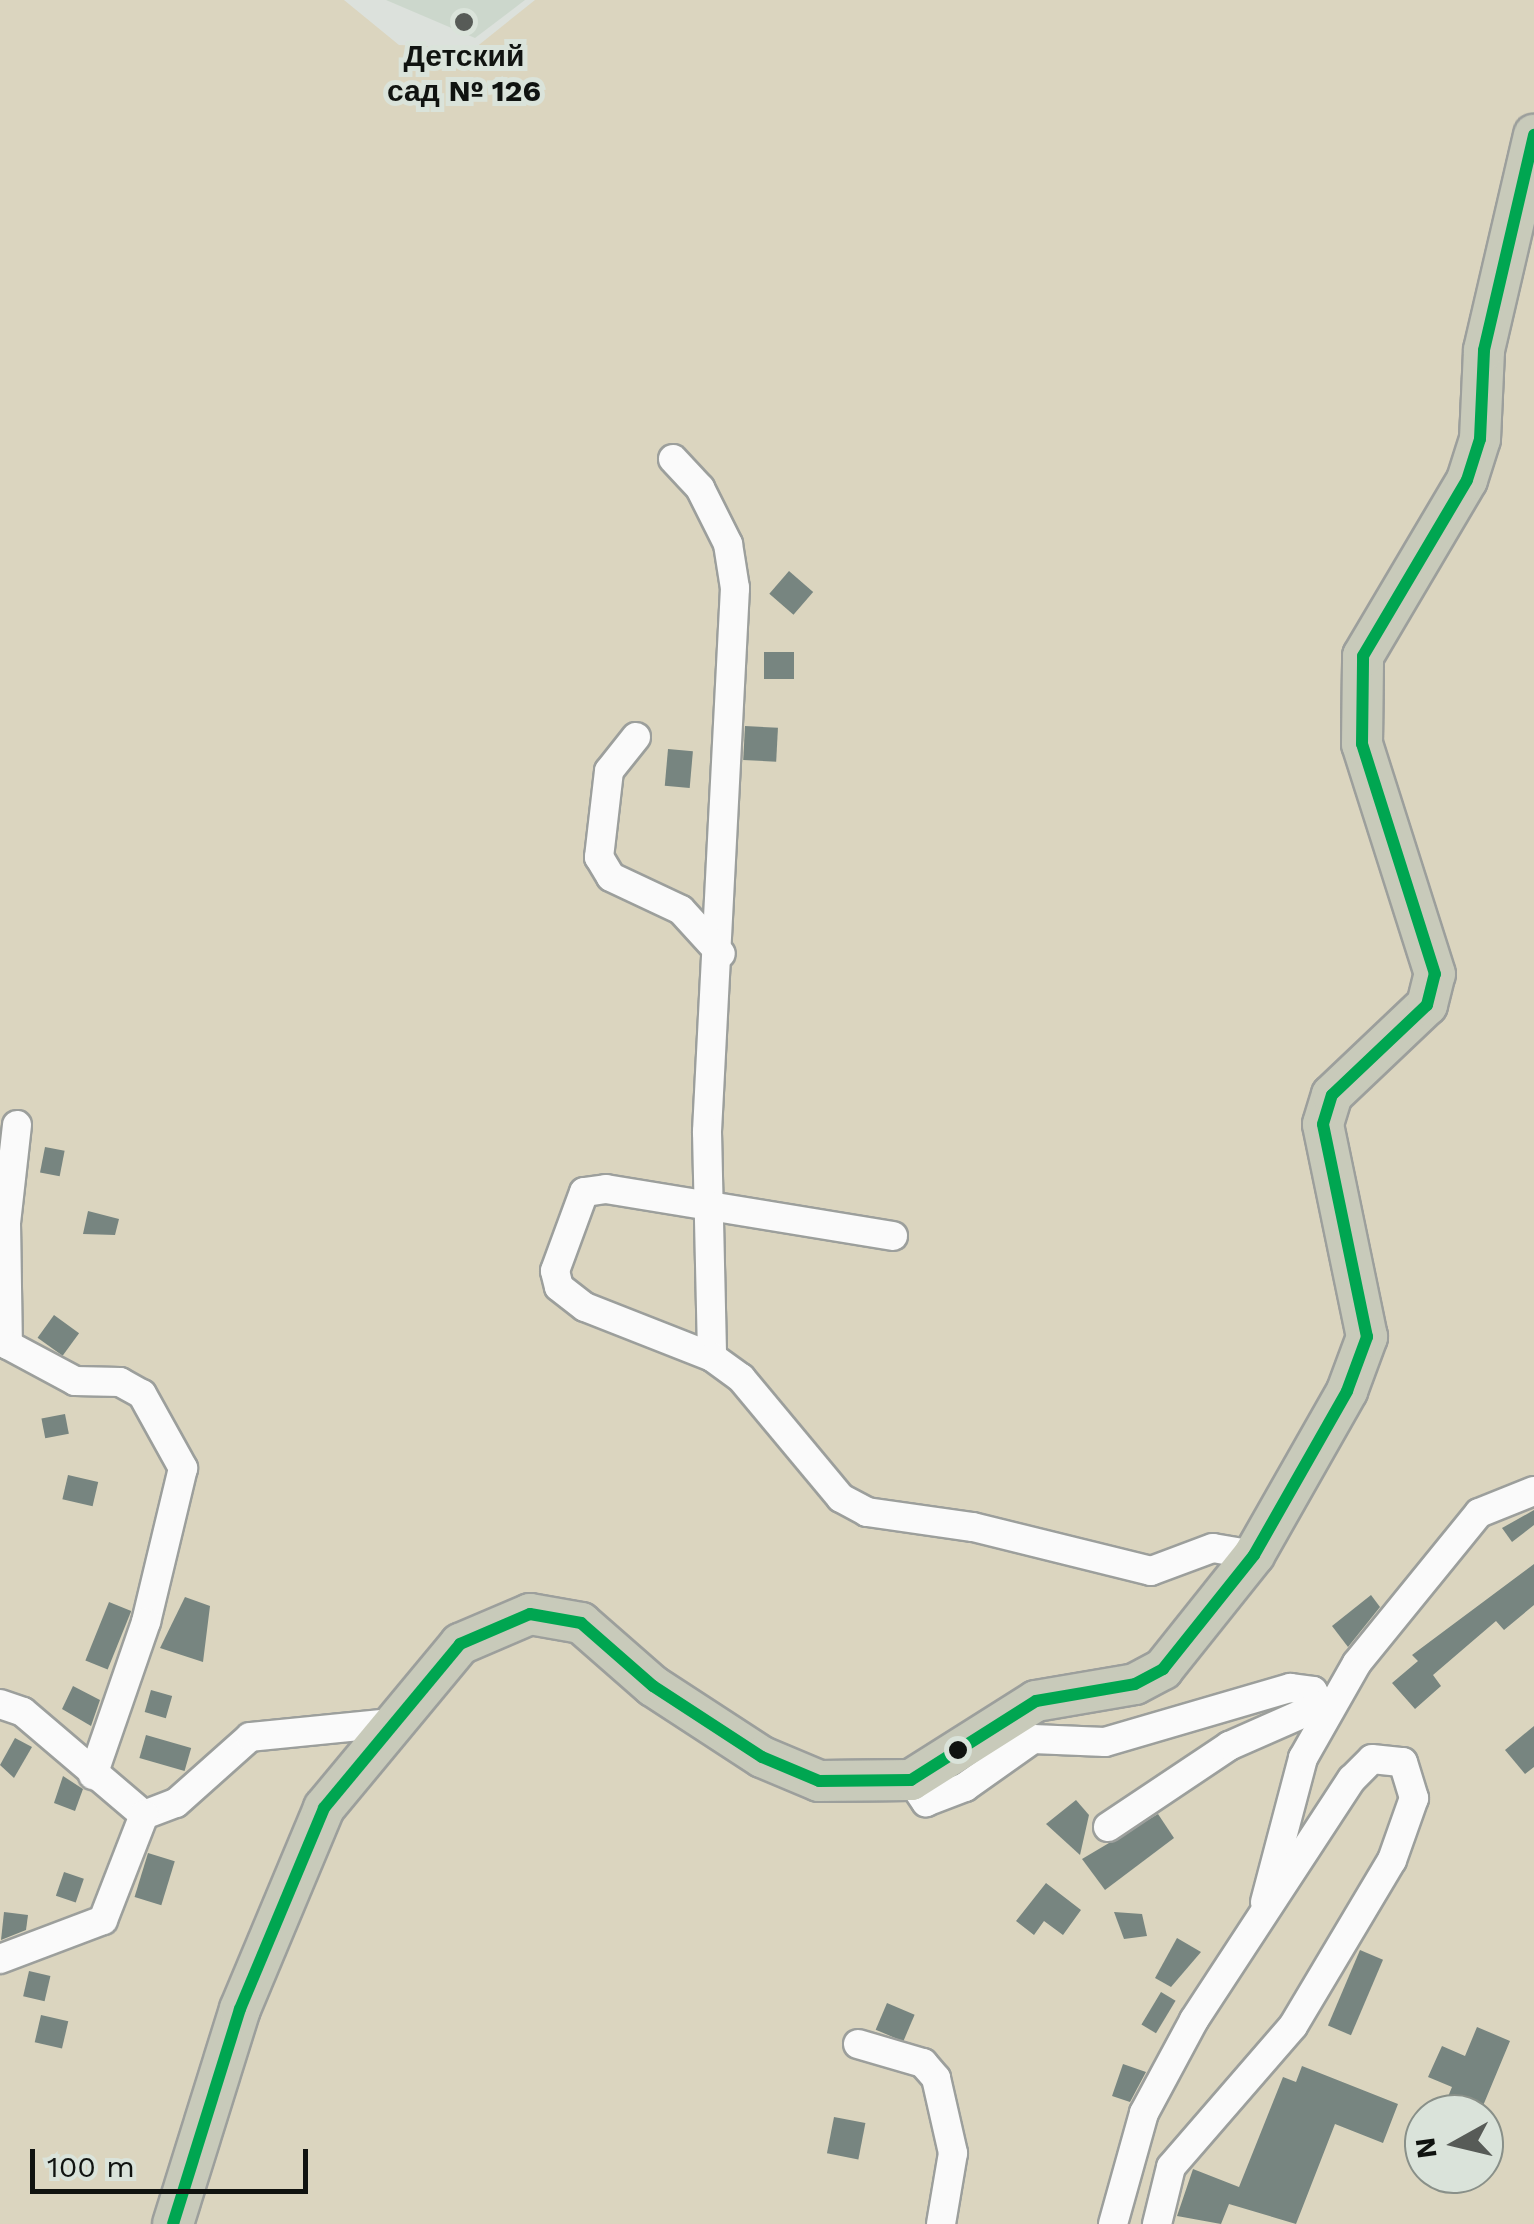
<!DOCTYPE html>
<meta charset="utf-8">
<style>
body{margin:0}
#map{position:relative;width:1534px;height:2224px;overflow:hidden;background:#dce1dc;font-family:"Work Sans",sans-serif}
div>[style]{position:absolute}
.built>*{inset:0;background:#ccd7cc}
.green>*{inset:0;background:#dbd5bf}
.building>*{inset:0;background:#778580;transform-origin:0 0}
.roads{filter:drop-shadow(2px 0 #9c9f9c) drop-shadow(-2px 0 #9c9f9c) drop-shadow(0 2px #9c9f9c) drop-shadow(0 -2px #9c9f9c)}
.minor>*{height:28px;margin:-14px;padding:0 14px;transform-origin:14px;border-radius:14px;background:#fafafa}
.highway>*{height:40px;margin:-20px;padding:0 20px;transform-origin:20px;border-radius:20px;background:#c8caba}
.bus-1>*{height:12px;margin:-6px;padding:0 6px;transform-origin:6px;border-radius:6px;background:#00a651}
.dots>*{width:28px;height:28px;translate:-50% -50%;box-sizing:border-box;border:5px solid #dae3da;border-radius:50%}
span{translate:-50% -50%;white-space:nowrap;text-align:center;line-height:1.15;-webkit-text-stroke:10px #dae3da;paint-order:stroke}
.poi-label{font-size:30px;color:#101310;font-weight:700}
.north{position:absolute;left:1404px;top:2094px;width:100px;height:100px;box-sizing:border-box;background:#dae3da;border:2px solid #899089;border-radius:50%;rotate:262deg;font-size:28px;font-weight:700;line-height:40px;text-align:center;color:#101310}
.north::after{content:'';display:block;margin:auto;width:35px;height:45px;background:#575b57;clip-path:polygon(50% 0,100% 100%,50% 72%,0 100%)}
.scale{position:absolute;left:30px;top:2149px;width:278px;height:45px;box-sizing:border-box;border:5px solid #101310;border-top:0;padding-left:12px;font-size:30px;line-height:35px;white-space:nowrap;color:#101310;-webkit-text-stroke:8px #dae3da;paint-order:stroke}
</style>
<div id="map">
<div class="built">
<i style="clip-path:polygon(386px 0,525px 0,475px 38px)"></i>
</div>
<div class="green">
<i style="clip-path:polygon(evenodd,0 0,344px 0,399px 45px,475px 48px,535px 0,1534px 0,1534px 2224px,0 2224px,0 0,1424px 2114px,1484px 2114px,1484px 2174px,1424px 2174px,1424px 2114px)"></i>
</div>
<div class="building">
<i style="left:789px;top:571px;width:32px;height:30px;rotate:41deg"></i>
<i style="left:764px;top:652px;width:30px;height:27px"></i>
<i style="left:745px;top:726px;width:33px;height:34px;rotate:3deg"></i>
<i style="left:668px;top:749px;width:25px;height:37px;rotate:5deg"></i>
<i style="left:45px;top:1147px;width:20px;height:26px;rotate:11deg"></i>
<i style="clip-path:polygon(88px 1211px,119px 1219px,115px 1235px,83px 1234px)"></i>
<i style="left:54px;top:1315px;width:31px;height:28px;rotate:36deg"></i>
<i style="left:65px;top:1414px;width:20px;height:24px;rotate:79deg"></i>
<i style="left:68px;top:1475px;width:31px;height:25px;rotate:13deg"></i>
<i style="clip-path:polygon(1534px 1510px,1534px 1525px,1512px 1542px,1502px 1528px)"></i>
<i style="clip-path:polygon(1534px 1564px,1534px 1605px,1504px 1630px,1496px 1621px,1433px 1675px,1441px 1686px,1415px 1709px,1392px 1683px,1418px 1661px,1412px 1655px)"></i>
<i style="clip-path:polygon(1371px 1595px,1380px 1607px,1348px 1647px,1332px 1626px)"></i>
<i style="clip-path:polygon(185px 1597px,210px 1606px,203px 1662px,160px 1648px)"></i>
<i style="left:109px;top:1602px;width:24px;height:63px;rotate:22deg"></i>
<i style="clip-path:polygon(73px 1686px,100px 1700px,91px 1726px,62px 1709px)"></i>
<i style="left:151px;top:1690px;width:22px;height:23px;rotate:16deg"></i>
<i style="clip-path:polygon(1534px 1726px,1534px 1767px,1525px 1774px,1505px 1750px)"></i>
<i style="left:146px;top:1735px;width:47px;height:24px;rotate:16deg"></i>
<i style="clip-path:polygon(15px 1738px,32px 1747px,14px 1778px,0 1765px)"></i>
<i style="clip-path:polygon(63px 1776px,83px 1789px,75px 1811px,54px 1803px)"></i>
<i style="clip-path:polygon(1076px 1800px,1089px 1815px,1080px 1855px,1046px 1824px)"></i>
<i style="clip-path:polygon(1158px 1814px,1174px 1838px,1105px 1890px,1082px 1859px)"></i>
<i style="left:148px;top:1853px;width:28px;height:46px;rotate:17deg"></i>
<i style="left:64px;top:1872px;width:21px;height:25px;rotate:19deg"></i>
<i style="clip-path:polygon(1046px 1883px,1081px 1910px,1063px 1935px,1044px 1921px,1034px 1935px,1016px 1921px)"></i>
<i style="clip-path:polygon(4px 1912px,28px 1915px,26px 1930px,1px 1940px)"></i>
<i style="clip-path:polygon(1114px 1912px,1142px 1914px,1147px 1936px,1124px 1939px)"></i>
<i style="clip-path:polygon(1177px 1938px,1201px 1952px,1171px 1987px,1155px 1978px)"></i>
<i style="left:1360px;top:1950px;width:25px;height:82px;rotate:23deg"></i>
<i style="left:29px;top:1971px;width:22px;height:26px;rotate:13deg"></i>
<i style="left:1161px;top:1992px;width:17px;height:38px;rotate:31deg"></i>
<i style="left:887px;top:2003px;width:30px;height:29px;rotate:23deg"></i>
<i style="left:41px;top:2015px;width:28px;height:28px;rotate:13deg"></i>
<i style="clip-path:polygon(1477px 2027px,1510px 2041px,1480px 2113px,1447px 2099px,1452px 2087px,1428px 2077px,1442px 2046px,1465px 2056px)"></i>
<i style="clip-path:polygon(1123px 2064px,1146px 2072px,1130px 2102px,1112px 2096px)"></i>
<i style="clip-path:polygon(1302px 2066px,1398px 2104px,1383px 2143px,1335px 2124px,1296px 2224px,1229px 2204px,1221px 2224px,1177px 2216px,1193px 2169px,1239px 2187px,1283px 2077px,1296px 2082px)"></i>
<i style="left:834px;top:2117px;width:32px;height:37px;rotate:11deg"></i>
</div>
<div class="roads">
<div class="minor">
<i style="left:673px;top:459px;width:40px;rotate:47deg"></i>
<i style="left:700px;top:488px;width:63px;rotate:63.4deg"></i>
<i style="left:728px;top:544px;width:45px;rotate:81deg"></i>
<i style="left:735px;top:588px;width:545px;rotate:92.95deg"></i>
<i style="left:707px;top:1132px;width:225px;rotate:88.7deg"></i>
<i style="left:636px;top:737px;width:43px;rotate:128.5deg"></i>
<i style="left:609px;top:771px;width:87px;rotate:96.6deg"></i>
<i style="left:599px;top:857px;width:23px;rotate:59deg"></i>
<i style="left:611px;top:877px;width:77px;rotate:25.2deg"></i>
<i style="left:681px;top:910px;width:59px;rotate:47.7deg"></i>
<i style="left:17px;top:1125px;width:99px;rotate:96.4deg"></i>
<i style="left:6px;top:1223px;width:122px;rotate:89.1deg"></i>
<i style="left:8px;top:1345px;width:76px;rotate:28.2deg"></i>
<i style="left:75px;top:1381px;width:45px;rotate:1.3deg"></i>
<i style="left:120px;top:1382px;width:25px;rotate:29deg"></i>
<i style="left:142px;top:1394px;width:85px;rotate:61deg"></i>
<i style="left:183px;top:1468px;width:158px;rotate:103.5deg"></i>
<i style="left:146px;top:1622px;width:162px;rotate:109.1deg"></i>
<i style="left:893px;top:1236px;width:291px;rotate:-170.7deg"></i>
<i style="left:606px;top:1189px;width:22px;rotate:172deg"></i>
<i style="left:584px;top:1192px;width:84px;rotate:110.2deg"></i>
<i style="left:555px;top:1271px;width:16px;rotate:76deg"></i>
<i style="left:559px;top:1287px;width:33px;rotate:38deg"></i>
<i style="left:585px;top:1307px;width:136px;rotate:21.5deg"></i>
<i style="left:712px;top:1357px;width:36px;rotate:36deg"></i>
<i style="left:741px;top:1378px;width:156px;rotate:50.2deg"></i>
<i style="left:841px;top:1498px;width:30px;rotate:28deg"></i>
<i style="left:867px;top:1512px;width:107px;rotate:8.1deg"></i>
<i style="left:973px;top:1527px;width:183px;rotate:13.9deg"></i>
<i style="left:1151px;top:1571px;width:66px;rotate:-20.4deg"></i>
<i style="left:1213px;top:1548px;width:42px;rotate:9.7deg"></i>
<i style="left:0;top:1704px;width:24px;rotate:19deg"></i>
<i style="left:23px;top:1712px;width:159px;rotate:40.4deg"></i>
<i style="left:144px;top:1815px;width:34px;rotate:-21deg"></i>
<i style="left:176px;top:1803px;width:99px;rotate:-41.7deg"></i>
<i style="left:250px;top:1737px;width:141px;rotate:-5.7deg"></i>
<i style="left:911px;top:1780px;width:27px;rotate:56deg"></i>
<i style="left:926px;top:1802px;width:42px;rotate:-21deg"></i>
<i style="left:965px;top:1787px;width:83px;rotate:-35.2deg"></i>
<i style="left:1033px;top:1739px;width:72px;rotate:2.4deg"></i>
<i style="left:1105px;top:1742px;width:193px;rotate:-16.3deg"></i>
<i style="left:1290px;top:1688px;width:23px;rotate:7deg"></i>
<i style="left:1313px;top:1691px;width:26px;rotate:61deg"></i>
<i style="left:1108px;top:1827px;width:146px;rotate:-33.8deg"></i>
<i style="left:1229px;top:1746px;width:102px;rotate:-23.8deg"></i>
<i style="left:1265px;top:1902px;width:149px;rotate:-75.2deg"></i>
<i style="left:1303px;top:1758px;width:109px;rotate:-60.4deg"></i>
<i style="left:1357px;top:1663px;width:193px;rotate:-50.9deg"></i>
<i style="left:1479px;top:1513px;width:59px;rotate:-21.8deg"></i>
<i style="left:0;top:1959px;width:110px;rotate:-20.7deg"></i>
<i style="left:103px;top:1920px;width:113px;rotate:-68.7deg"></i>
<i style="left:858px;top:2044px;width:68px;rotate:16.3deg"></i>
<i style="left:923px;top:2063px;width:20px;rotate:49deg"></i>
<i style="left:936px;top:2078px;width:77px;rotate:77.2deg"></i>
<i style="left:953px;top:2153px;width:72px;rotate:99.6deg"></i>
<i style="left:1113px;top:2224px;width:115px;rotate:-74.4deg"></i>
<i style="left:1144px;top:2113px;width:106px;rotate:-61.7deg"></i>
<i style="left:1194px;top:2020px;width:288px;rotate:-56.8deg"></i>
<i style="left:1352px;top:1779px;width:28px;rotate:-45deg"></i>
<i style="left:1372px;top:1759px;width:31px;rotate:6deg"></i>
<i style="left:1403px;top:1762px;width:38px;rotate:73deg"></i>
<i style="left:1414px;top:1798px;width:66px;rotate:109.5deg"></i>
<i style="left:1392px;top:1860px;width:193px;rotate:120.8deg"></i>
<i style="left:1293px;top:2026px;width:186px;rotate:130.9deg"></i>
<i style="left:1171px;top:2167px;width:59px;rotate:103.8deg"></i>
</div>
<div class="highway">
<i style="left:173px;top:2224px;width:225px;rotate:-72.7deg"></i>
<i style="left:240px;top:2009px;width:218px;rotate:-67.3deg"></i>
<i style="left:324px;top:1808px;width:213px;rotate:-50.3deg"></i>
<i style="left:460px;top:1644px;width:76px;rotate:-23.2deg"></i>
<i style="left:530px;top:1614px;width:52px;rotate:10deg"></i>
<i style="left:581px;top:1623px;width:96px;rotate:41.2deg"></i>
<i style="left:653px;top:1686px;width:130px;rotate:33.1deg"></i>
<i style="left:762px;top:1757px;width:62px;rotate:22.8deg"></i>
<i style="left:819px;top:1781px;width:92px;rotate:-0.6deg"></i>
<i style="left:911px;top:1780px;width:148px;rotate:-32.3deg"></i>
<i style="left:1036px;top:1701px;width:100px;rotate:-9.7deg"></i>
<i style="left:1135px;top:1684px;width:32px;rotate:-28deg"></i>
<i style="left:1163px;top:1669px;width:146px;rotate:-51.4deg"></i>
<i style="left:1254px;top:1555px;width:189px;rotate:-60.4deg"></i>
<i style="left:1347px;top:1391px;width:58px;rotate:-69.7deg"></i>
<i style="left:1367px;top:1337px;width:217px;rotate:-101.7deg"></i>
<i style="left:1323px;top:1124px;width:30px;rotate:-73deg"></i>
<i style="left:1332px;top:1095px;width:131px;rotate:-43.5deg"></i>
<i style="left:1427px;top:1005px;width:32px;rotate:-76deg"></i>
<i style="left:1435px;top:974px;width:241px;rotate:-107.6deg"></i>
<i style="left:1362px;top:744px;width:88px;rotate:-89.3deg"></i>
<i style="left:1363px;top:656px;width:204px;rotate:-59.4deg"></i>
<i style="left:1467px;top:480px;width:43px;rotate:-72.4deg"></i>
<i style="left:1480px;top:439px;width:89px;rotate:-87.4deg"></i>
<i style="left:1484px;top:350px;width:221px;rotate:-76.9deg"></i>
</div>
</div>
<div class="bus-1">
<i style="left:173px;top:2224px;width:225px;rotate:-72.7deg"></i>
<i style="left:240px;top:2009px;width:218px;rotate:-67.3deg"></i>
<i style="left:324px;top:1808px;width:213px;rotate:-50.3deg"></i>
<i style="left:460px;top:1644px;width:76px;rotate:-23.2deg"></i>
<i style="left:530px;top:1614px;width:52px;rotate:10deg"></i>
<i style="left:581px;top:1623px;width:96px;rotate:41.2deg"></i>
<i style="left:653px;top:1686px;width:130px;rotate:33.1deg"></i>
<i style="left:762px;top:1757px;width:62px;rotate:22.8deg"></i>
<i style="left:819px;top:1781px;width:92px;rotate:-0.6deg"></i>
<i style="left:911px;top:1780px;width:148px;rotate:-32.3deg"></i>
<i style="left:1036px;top:1701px;width:100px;rotate:-9.7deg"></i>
<i style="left:1135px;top:1684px;width:32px;rotate:-28deg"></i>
<i style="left:1163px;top:1669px;width:146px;rotate:-51.4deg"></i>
<i style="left:1254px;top:1555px;width:189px;rotate:-60.4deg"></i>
<i style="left:1347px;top:1391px;width:58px;rotate:-69.7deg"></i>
<i style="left:1367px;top:1337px;width:217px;rotate:-101.7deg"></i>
<i style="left:1323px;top:1124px;width:30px;rotate:-73deg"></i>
<i style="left:1332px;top:1095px;width:131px;rotate:-43.5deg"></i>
<i style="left:1427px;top:1005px;width:32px;rotate:-76deg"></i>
<i style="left:1435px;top:974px;width:241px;rotate:-107.6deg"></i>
<i style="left:1362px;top:744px;width:88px;rotate:-89.3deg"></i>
<i style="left:1363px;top:656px;width:204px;rotate:-59.4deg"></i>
<i style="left:1467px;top:480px;width:43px;rotate:-72.4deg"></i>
<i style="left:1480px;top:439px;width:89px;rotate:-87.4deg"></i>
<i style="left:1484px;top:350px;width:221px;rotate:-76.9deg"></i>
</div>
<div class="dots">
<i style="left:464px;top:22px;background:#575b57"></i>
<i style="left:958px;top:1750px;background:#101310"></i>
</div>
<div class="poi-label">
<span style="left:464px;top:73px">Детский<br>сад № 126</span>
</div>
<div class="north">N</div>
<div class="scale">100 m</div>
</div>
